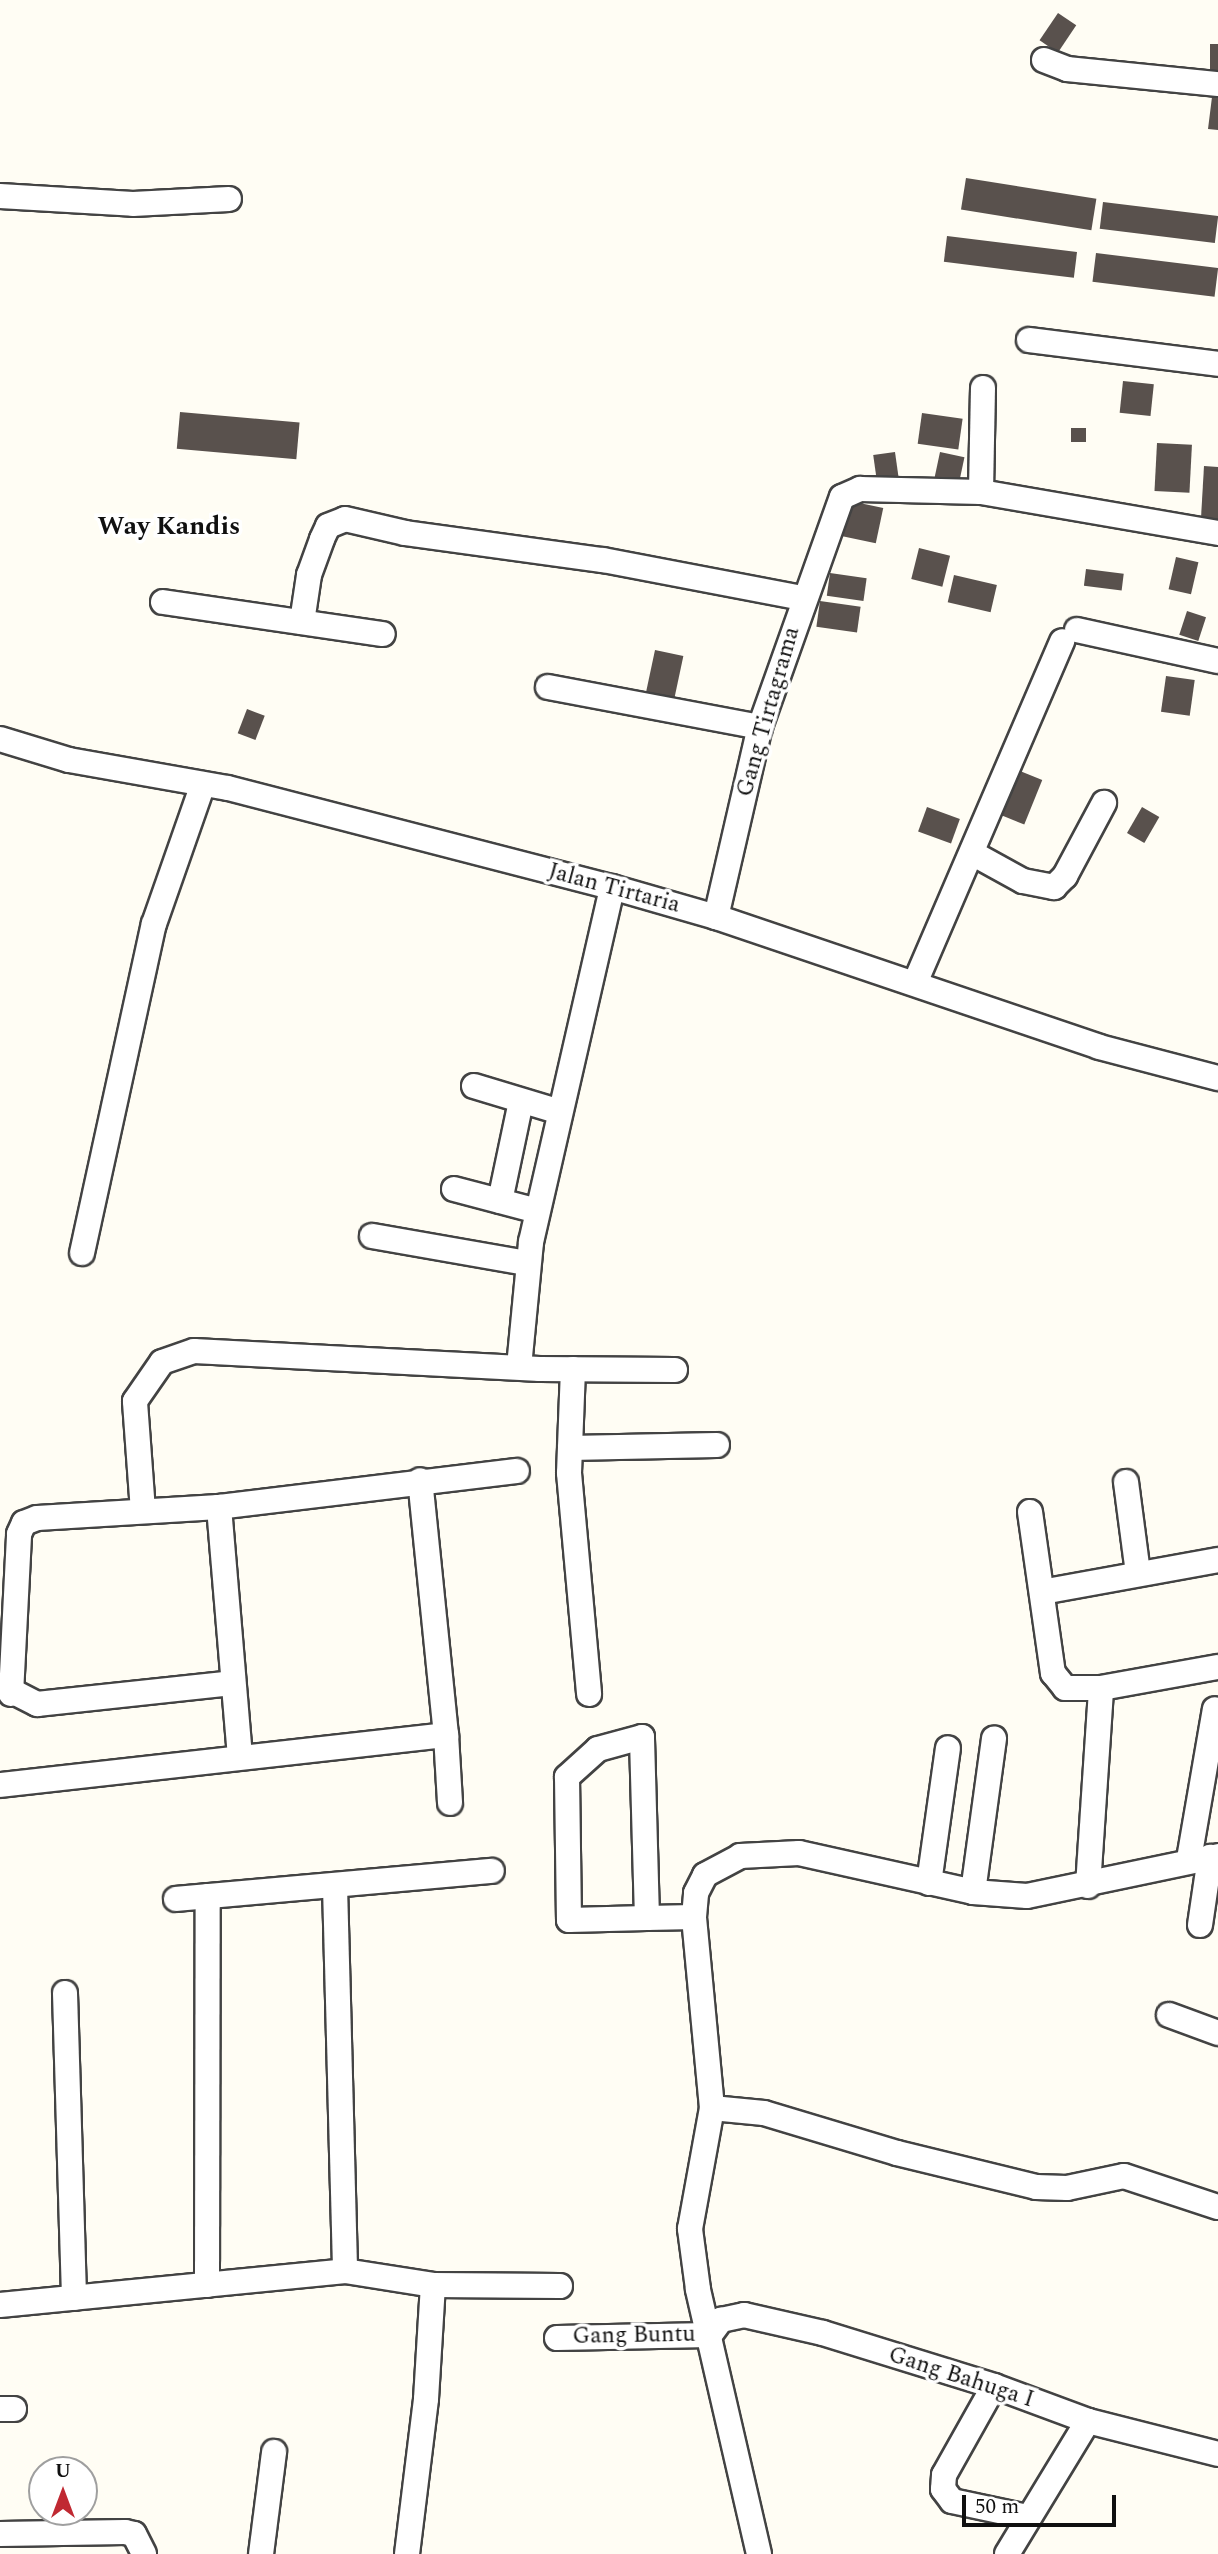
<!DOCTYPE html>
<style>
body{margin:0}
#map{position:relative;width:1218px;height:2554px;overflow:hidden;background:#fffdf4;font-family:Spectral,serif}
div>[style]{position:absolute}
.building>*{inset:0;background:#59514d;transform-origin:0 0}
.roads{filter:drop-shadow(2px 0 #434343) drop-shadow(-2px 0 #434343) drop-shadow(0 2px #434343) drop-shadow(0 -2px #434343)}
.minor>*{height:24px;margin:-12px;padding:0 12px;transform-origin:12px;border-radius:12px;background:#fff}
span{translate:-50% -50%;white-space:nowrap;text-align:center;line-height:1.15;-webkit-text-stroke:7px #fff;paint-order:stroke}
.street-label{font-size:23px;color:#101010}
.quarter-label{font-size:26px;color:#101010;font-weight:700}
.north{position:absolute;left:28px;top:2456px;width:70px;height:70px;box-sizing:border-box;background:#fff;border:2px solid #9f9f9f;border-radius:50%;rotate:0deg;font-size:19px;font-weight:700;line-height:28px;text-align:center;color:#101010}
.north::after{content:'';display:block;margin:auto;width:24px;height:32px;background:#c02932;clip-path:polygon(50% 0,100% 100%,50% 72%,0 100%)}
.scale{position:absolute;left:962px;top:2495px;width:154px;height:32px;box-sizing:border-box;border:4px solid #101010;border-top:0;padding-left:9px;font-size:21px;line-height:24px;white-space:nowrap;color:#101010;-webkit-text-stroke:5px #fff;paint-order:stroke}
</style>
<div id="map">
<div class="building">
<i style="left:1058px;top:13px;width:22px;height:33px;rotate:34deg"></i>
<i style="left:1210px;top:44px;width:8px;height:31px"></i>
<i style="clip-path:polygon(1213px 89px,1218px 89px,1218px 130px,1208px 129px)"></i>
<i style="left:966px;top:178px;width:132px;height:32px;rotate:9deg"></i>
<i style="left:1103px;top:202px;width:116px;height:27px;rotate:7deg"></i>
<i style="left:947px;top:236px;width:131px;height:26px;rotate:7deg"></i>
<i style="left:1096px;top:253px;width:123px;height:29px;rotate:7deg"></i>
<i style="left:1123px;top:381px;width:31px;height:32px;rotate:6deg"></i>
<i style="left:180px;top:412px;width:120px;height:37px;rotate:5deg"></i>
<i style="left:922px;top:413px;width:41px;height:31px;rotate:8deg"></i>
<i style="left:1071px;top:428px;width:15px;height:14px"></i>
<i style="left:1157px;top:443px;width:35px;height:48px;rotate:3deg"></i>
<i style="left:895px;top:452px;width:27px;height:22px;rotate:82deg"></i>
<i style="left:940px;top:452px;width:25px;height:26px;rotate:12deg"></i>
<i style="clip-path:polygon(1204px 466px,1218px 467px,1218px 519px,1201px 518px)"></i>
<i style="left:850px;top:501px;width:34px;height:36px;rotate:12deg"></i>
<i style="left:919px;top:548px;width:32px;height:32px;rotate:14deg"></i>
<i style="left:1176px;top:557px;width:23px;height:33px;rotate:13deg"></i>
<i style="left:1086px;top:569px;width:38px;height:17px;rotate:7deg"></i>
<i style="left:830px;top:573px;width:37px;height:23px;rotate:8deg"></i>
<i style="left:954px;top:575px;width:44px;height:28px;rotate:13deg"></i>
<i style="left:820px;top:601px;width:41px;height:26px;rotate:8deg"></i>
<i style="left:1187px;top:611px;width:20px;height:25px;rotate:18deg"></i>
<i style="left:655px;top:650px;width:29px;height:48px;rotate:12deg"></i>
<i style="left:1166px;top:676px;width:29px;height:36px;rotate:8deg"></i>
<i style="left:247px;top:709px;width:19px;height:26px;rotate:21deg"></i>
<i style="left:1020px;top:771px;width:24px;height:48px;rotate:22deg"></i>
<i style="left:927px;top:807px;width:35px;height:26px;rotate:20deg"></i>
<i style="left:1142px;top:807px;width:20px;height:30px;rotate:30deg"></i>
</div>
<div class="roads">
<div class="minor">
<i style="left:1044px;top:60px;width:25px;rotate:21deg"></i>
<i style="left:1067px;top:69px;width:152px;rotate:5.7deg"></i>
<i style="left:0;top:196px;width:133px;rotate:3.4deg"></i>
<i style="left:133px;top:204px;width:96px;rotate:-3deg"></i>
<i style="left:1029px;top:340px;width:191px;rotate:7.2deg"></i>
<i style="left:981px;top:492px;width:104px;rotate:-88.9deg"></i>
<i style="left:163px;top:602px;width:222px;rotate:8.3deg"></i>
<i style="left:302px;top:622px;width:48px;rotate:-81.5deg"></i>
<i style="left:309px;top:575px;width:38px;rotate:-70deg"></i>
<i style="left:322px;top:539px;width:14px;rotate:-65deg"></i>
<i style="left:328px;top:526px;width:18px;rotate:-22deg"></i>
<i style="left:345px;top:519px;width:62px;rotate:13.1deg"></i>
<i style="left:405px;top:533px;width:200px;rotate:7.8deg"></i>
<i style="left:603px;top:560px;width:204px;rotate:10.8deg"></i>
<i style="left:1077px;top:630px;width:144px;rotate:12.4deg"></i>
<i style="left:548px;top:687px;width:216px;rotate:10.7deg"></i>
<i style="left:0;top:739px;width:72px;rotate:16.9deg"></i>
<i style="left:69px;top:760px;width:161px;rotate:10deg"></i>
<i style="left:228px;top:788px;width:397px;rotate:14.5deg"></i>
<i style="left:612px;top:887px;width:108px;rotate:16.1deg"></i>
<i style="left:716px;top:917px;width:404px;rotate:18.7deg"></i>
<i style="left:1099px;top:1047px;width:123px;rotate:14.6deg"></i>
<i style="left:972px;top:853px;width:58px;rotate:28.8deg"></i>
<i style="left:1023px;top:881px;width:32px;rotate:11deg"></i>
<i style="left:1054px;top:887px;width:16px;rotate:-45deg"></i>
<i style="left:1065px;top:876px;width:83px;rotate:-61.9deg"></i>
<i style="left:716px;top:917px;width:195px;rotate:-77deg"></i>
<i style="left:760px;top:727px;width:244px;rotate:-70.4deg"></i>
<i style="left:842px;top:497px;width:20px;rotate:-24deg"></i>
<i style="left:860px;top:489px;width:121px;rotate:1.4deg"></i>
<i style="left:981px;top:492px;width:241px;rotate:9.8deg"></i>
<i style="left:915px;top:983px;width:372px;rotate:-66.7deg"></i>
<i style="left:474px;top:1086px;width:90px;rotate:16.8deg"></i>
<i style="left:454px;top:1189px;width:86px;rotate:14.8deg"></i>
<i style="left:500px;top:1201px;width:102px;rotate:-78.1deg"></i>
<i style="left:372px;top:1236px;width:157px;rotate:9.9deg"></i>
<i style="left:82px;top:1253px;width:337px;rotate:-77.7deg"></i>
<i style="left:154px;top:924px;width:148px;rotate:-70.7deg"></i>
<i style="left:519px;top:1367px;width:126px;rotate:-84.5deg"></i>
<i style="left:531px;top:1242px;width:364px;rotate:-77.1deg"></i>
<i style="left:573px;top:1369px;width:104px;rotate:92.2deg"></i>
<i style="left:569px;top:1473px;width:222px;rotate:84.8deg"></i>
<i style="left:570px;top:1448px;width:147px;rotate:-1.2deg"></i>
<i style="left:1126px;top:1482px;width:92px;rotate:82.5deg"></i>
<i style="left:143px;top:1511px;width:110px;rotate:-94.2deg"></i>
<i style="left:135px;top:1401px;width:47px;rotate:-55.3deg"></i>
<i style="left:162px;top:1362px;width:34px;rotate:-19deg"></i>
<i style="left:194px;top:1351px;width:346px;rotate:3deg"></i>
<i style="left:540px;top:1369px;width:135px;rotate:0.4deg"></i>
<i style="left:1030px;top:1512px;width:163px;rotate:81.9deg"></i>
<i style="left:1053px;top:1673px;width:19px;rotate:51deg"></i>
<i style="left:1065px;top:1688px;width:36px"></i>
<i style="left:1101px;top:1688px;width:119px;rotate:-10.2deg"></i>
<i style="left:1042px;top:1592px;width:179px;rotate:-10.3deg"></i>
<i style="left:0;top:1685px;width:42px;rotate:27.2deg"></i>
<i style="left:37px;top:1704px;width:196px;rotate:-6.1deg"></i>
<i style="left:11px;top:1694px;width:160px;rotate:-87.1deg"></i>
<i style="left:19px;top:1534px;width:12px;rotate:-66deg"></i>
<i style="left:24px;top:1523px;width:14px;rotate:-21deg"></i>
<i style="left:37px;top:1518px;width:182px;rotate:-3.5deg"></i>
<i style="left:446px;top:1735px;width:68px;rotate:86.6deg"></i>
<i style="left:240px;top:1757px;width:251px;rotate:-94.8deg"></i>
<i style="left:219px;top:1507px;width:300px;rotate:-6.9deg"></i>
<i style="left:0;top:1785px;width:449px;rotate:-6.4deg"></i>
<i style="left:446px;top:1735px;width:256px;rotate:-95.8deg"></i>
<i style="left:1189px;top:1859px;width:152px;rotate:-80.2deg"></i>
<i style="left:929px;top:1883px;width:136px;rotate:-82deg"></i>
<i style="left:335px;top:1886px;width:385px;rotate:88.5deg"></i>
<i style="left:1088px;top:1886px;width:198px;rotate:-86.2deg"></i>
<i style="left:973px;top:1892px;width:155px;rotate:-82.2deg"></i>
<i style="left:176px;top:1899px;width:317px;rotate:-5.1deg"></i>
<i style="left:647px;top:1918px;width:181px;rotate:-91.6deg"></i>
<i style="left:642px;top:1737px;width:46px;rotate:164.7deg"></i>
<i style="left:598px;top:1749px;width:42px;rotate:137.9deg"></i>
<i style="left:567px;top:1777px;width:143px;rotate:89.2deg"></i>
<i style="left:569px;top:1920px;width:78px;rotate:-1.5deg"></i>
<i style="left:647px;top:1918px;width:47px;rotate:-1.2deg"></i>
<i style="left:1200px;top:1925px;width:69px;rotate:-81.6deg"></i>
<i style="left:65px;top:1993px;width:305px;rotate:88.3deg"></i>
<i style="left:1169px;top:2015px;width:52px;rotate:20.2deg"></i>
<i style="left:712px;top:2108px;width:52px;rotate:5.5deg"></i>
<i style="left:764px;top:2113px;width:139px;rotate:16.7deg"></i>
<i style="left:897px;top:2153px;width:143px;rotate:13.7deg"></i>
<i style="left:1036px;top:2187px;width:31px;rotate:2deg"></i>
<i style="left:1067px;top:2188px;width:58px;rotate:-11.9deg"></i>
<i style="left:1124px;top:2176px;width:99px;rotate:18.3deg"></i>
<i style="left:207px;top:2285px;width:389px;rotate:-89.9deg"></i>
<i style="left:0;top:2305px;width:347px;rotate:-5.6deg"></i>
<i style="left:345px;top:2271px;width:89px;rotate:9deg"></i>
<i style="left:433px;top:2285px;width:127px;rotate:0.5deg"></i>
<i style="left:557px;top:2338px;width:153px;rotate:-1.1deg"></i>
<i style="left:710px;top:2335px;width:19px;rotate:-54deg"></i>
<i style="left:721px;top:2320px;width:24px;rotate:-12deg"></i>
<i style="left:744px;top:2315px;width:81px;rotate:12.8deg"></i>
<i style="left:823px;top:2333px;width:179px;rotate:17.2deg"></i>
<i style="left:994px;top:2386px;width:100px;rotate:20.4deg"></i>
<i style="left:1088px;top:2421px;width:134px;rotate:14.2deg"></i>
<i style="left:994px;top:2386px;width:102px;rotate:119.3deg"></i>
<i style="left:944px;top:2475px;width:14px;rotate:94deg"></i>
<i style="left:943px;top:2489px;width:15px;rotate:53deg"></i>
<i style="left:952px;top:2501px;width:77px;rotate:12deg"></i>
<i style="left:0;top:2409px;width:14px"></i>
<i style="left:0;top:2534px;width:125px;rotate:-0.9deg"></i>
<i style="left:125px;top:2532px;width:9px;rotate:13deg"></i>
<i style="left:134px;top:2534px;width:22px;rotate:63deg"></i>
<i style="left:261px;top:2554px;width:103px;rotate:-82.7deg"></i>
<i style="left:407px;top:2554px;width:156px;rotate:-83deg"></i>
<i style="left:426px;top:2399px;width:114px;rotate:-86.5deg"></i>
<i style="left:759px;top:2554px;width:272px;rotate:-103deg"></i>
<i style="left:698px;top:2289px;width:61px;rotate:-97.6deg"></i>
<i style="left:690px;top:2229px;width:123px;rotate:-79.7deg"></i>
<i style="left:712px;top:2108px;width:192px;rotate:-95.4deg"></i>
<i style="left:694px;top:1917px;width:24px;rotate:-85deg"></i>
<i style="left:696px;top:1893px;width:20px;rotate:-63deg"></i>
<i style="left:705px;top:1875px;width:40px;rotate:-28deg"></i>
<i style="left:740px;top:1856px;width:59px;rotate:-2.9deg"></i>
<i style="left:799px;top:1853px;width:178px;rotate:12.6deg"></i>
<i style="left:973px;top:1892px;width:54px;rotate:4.2deg"></i>
<i style="left:1027px;top:1896px;width:195px;rotate:-11.8deg"></i>
<i style="left:1007px;top:2554px;width:156px;rotate:-58.7deg"></i>
</div>
</div>
<div class="street-label">
<span style="left:769px;top:712px;rotate:-74deg">Gang Tirtagrama</span>
<span style="left:614px;top:889px;rotate:15deg">Jalan Tirtaria</span>
<span style="left:634px;top:2336px;rotate:-1deg">Gang Buntu</span>
<span style="left:961px;top:2378px;rotate:18deg">Gang Bahuga I</span>
</div>
<div class="quarter-label">
<span style="left:169px;top:527px">Way Kandis</span>
</div>
<div class="north">U</div>
<div class="scale">50 m</div>
</div>
